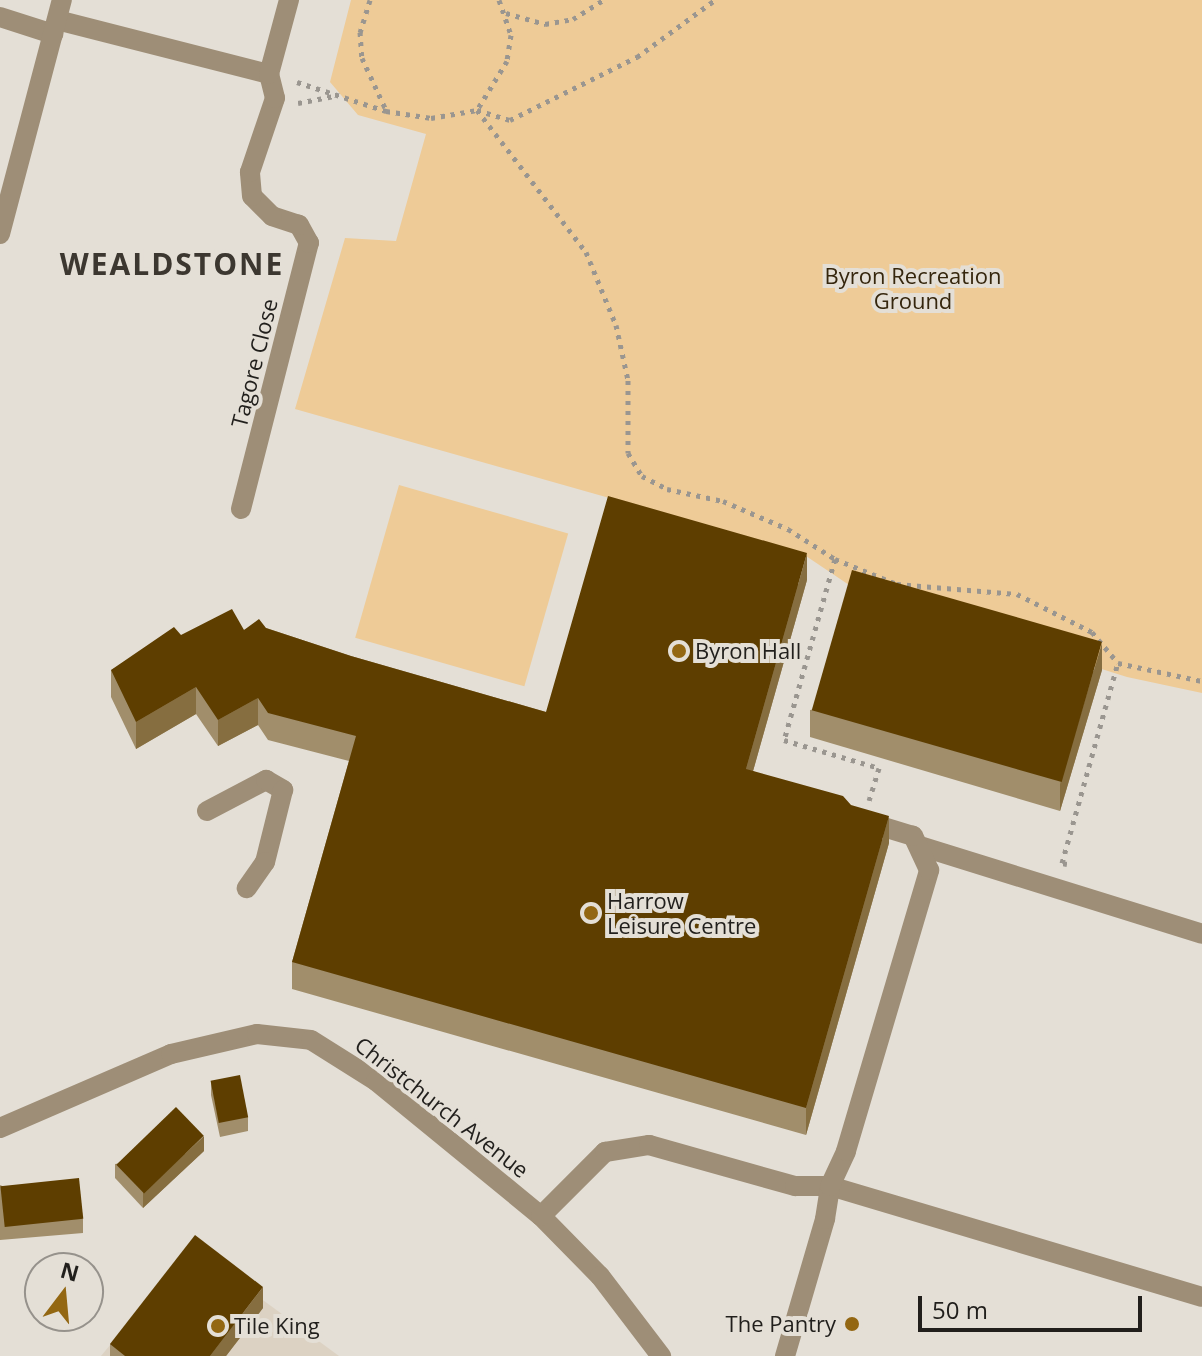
<!DOCTYPE html>
<style>
body{margin:0}
#map{position:relative;width:1202px;height:1356px;overflow:hidden;background:#e4dfd6;font-family:"Open Sans",sans-serif}
div>[style]{position:absolute}
.built>*{inset:0;background:#dcd2c3}
.green>*{inset:0;background:#eecb97;transform-origin:0 0}
.path>*{height:5px;margin-top:-2.5px;transform-origin:0;background:repeating-linear-gradient(90deg,#9a9690 0 4px,transparent 0 10px)}
.minor>*{height:20px;margin:-10px;padding:0 10px;transform-origin:10px;border-radius:10px;background:#9e8e77}
.wall>*{inset:0;background:#a18e6b}
.shaded-wall>*{inset:0;background:#866e40}
.building>*{inset:0;background:#5e3e00;transform-origin:0 0}
.dots>*{width:22px;height:22px;translate:-50% -50%;box-sizing:border-box;border:4px solid #e4dfd6;border-radius:50%}
span{translate:-50% -50%;white-space:nowrap;text-align:center;line-height:1.15;-webkit-text-stroke:8px #e4dfd6;paint-order:stroke}
.park-label{font-size:22px;color:#35260d}
.street-label{font-size:22px;color:#211f1c}
.poi-label{font-size:22px;color:#211f1c}
.left{translate:0 -50%;text-align:left}
.right{translate:-100% -50%;text-align:right}
.district-label{font-size:30px;color:#3c3730;font-weight:700;letter-spacing:2px}
.north{position:absolute;left:24px;top:1252px;width:80px;height:80px;box-sizing:border-box;background:#e4dfd6;border:2px solid #96928c;border-radius:50%;rotate:16deg;font-size:22px;font-weight:700;line-height:32px;text-align:center;color:#211f1c}
.north::after{content:'';display:block;margin:auto;width:28px;height:36px;background:#936712;clip-path:polygon(50% 0,100% 100%,50% 72%,0 100%)}
.scale{position:absolute;left:918px;top:1296px;width:224px;height:36px;box-sizing:border-box;border:4px solid #211f1c;border-top:0;padding-left:10px;font-size:24px;line-height:28px;white-space:nowrap;color:#211f1c;-webkit-text-stroke:6px #e4dfd6;paint-order:stroke}
</style>
<div id="map">
<div class="built">
<i style="clip-path:polygon(191px 1247px,339px 1356px,101px 1356px)"></i>
</div>
<div class="green">
<i style="clip-path:polygon(351px 0,1202px 0,1202px 693px,1127px 677px,861px 593px,800px 552px,295px 409px,345px 238px,396px 241px,426px 134px,358px 115px,330px 82px)"></i>
<i style="left:399px;top:485px;width:176px;height:159px;rotate:16deg"></i>
</div>
<div class="path">
<i style="left:370px;top:0;width:34px;rotate:107deg"></i>
<i style="left:360px;top:32px;width:26px;rotate:86deg"></i>
<i style="left:362px;top:58px;width:57px;rotate:65.2deg"></i>
<i style="left:499px;top:0;width:37px;rotate:71deg"></i>
<i style="left:511px;top:35px;width:26px;rotate:99deg"></i>
<i style="left:507px;top:61px;width:57px;rotate:121.5deg"></i>
<i style="left:477px;top:110px;width:34px;rotate:17deg"></i>
<i style="left:510px;top:120px;width:142px;rotate:-26.4deg"></i>
<i style="left:637px;top:57px;width:97px;rotate:-36.2deg"></i>
<i style="left:506px;top:13px;width:41px;rotate:15.8deg"></i>
<i style="left:545px;top:24px;width:28px;rotate:-10deg"></i>
<i style="left:573px;top:19px;width:36px;rotate:-32deg"></i>
<i style="left:297px;top:82px;width:94px;rotate:18deg"></i>
<i style="left:386px;top:111px;width:46px;rotate:8.8deg"></i>
<i style="left:431px;top:118px;width:47px;rotate:-9.9deg"></i>
<i style="left:477px;top:110px;width:179px;rotate:52.5deg"></i>
<i style="left:586px;top:252px;width:79px;rotate:67.7deg"></i>
<i style="left:616px;top:325px;width:56px;rotate:77.7deg"></i>
<i style="left:628px;top:380px;width:73px;rotate:90deg"></i>
<i style="left:628px;top:453px;width:27px;rotate:59deg"></i>
<i style="left:642px;top:476px;width:28px;rotate:27deg"></i>
<i style="left:667px;top:489px;width:57px;rotate:12.1deg"></i>
<i style="left:723px;top:501px;width:71px;rotate:23.3deg"></i>
<i style="left:788px;top:529px;width:56px;rotate:32.6deg"></i>
<i style="left:835px;top:559px;width:67px;rotate:22deg"></i>
<i style="left:897px;top:584px;width:120px;rotate:4.8deg"></i>
<i style="left:1017px;top:594px;width:84px;rotate:26.9deg"></i>
<i style="left:1092px;top:632px;width:40px;rotate:50deg"></i>
<i style="left:1118px;top:663px;width:86px;rotate:12.1deg"></i>
<i style="left:298px;top:103px;width:38px;rotate:-11deg"></i>
<i style="left:835px;top:559px;width:188px;rotate:105.7deg"></i>
<i style="left:784px;top:740px;width:99px;rotate:16.4deg"></i>
<i style="left:879px;top:768px;width:34px;rotate:107deg"></i>
<i style="left:1067px;top:864px;width:5px;rotate:-169deg"></i>
<i style="left:1062px;top:863px;width:208px;rotate:-74.4deg"></i>
</div>
<div class="minor">
<i style="left:0;top:17px;width:56px;rotate:17.8deg"></i>
<i style="left:57px;top:20px;width:219px;rotate:14.3deg"></i>
<i style="left:0;top:234px;width:242px;rotate:-75.2deg"></i>
<i style="left:241px;top:509px;width:275px;rotate:-75.7deg"></i>
<i style="left:309px;top:243px;width:21px;rotate:-119deg"></i>
<i style="left:299px;top:225px;width:28px;rotate:-162deg"></i>
<i style="left:272px;top:216px;width:28px;rotate:-135deg"></i>
<i style="left:252px;top:196px;width:24px;rotate:-95deg"></i>
<i style="left:250px;top:172px;width:78px;rotate:-71.3deg"></i>
<i style="left:275px;top:98px;width:25px;rotate:-104deg"></i>
<i style="left:269px;top:74px;width:77px;rotate:-74.9deg"></i>
<i style="left:207px;top:811px;width:67px;rotate:-27.7deg"></i>
<i style="left:266px;top:780px;width:20px;rotate:30deg"></i>
<i style="left:283px;top:790px;width:74px;rotate:104deg"></i>
<i style="left:265px;top:862px;width:32px;rotate:125deg"></i>
<i style="left:920px;top:846px;width:295px;rotate:17.3deg"></i>
<i style="left:0;top:1128px;width:186px;rotate:-23.4deg"></i>
<i style="left:171px;top:1054px;width:88px;rotate:-13.1deg"></i>
<i style="left:257px;top:1034px;width:54px;rotate:6.3deg"></i>
<i style="left:311px;top:1040px;width:77px;rotate:32.2deg"></i>
<i style="left:376px;top:1081px;width:213px;rotate:39.3deg"></i>
<i style="left:541px;top:1216px;width:84px;rotate:45.5deg"></i>
<i style="left:600px;top:1276px;width:101px;rotate:52.7deg"></i>
<i style="left:541px;top:1216px;width:91px;rotate:-45deg"></i>
<i style="left:605px;top:1152px;width:45px;rotate:-9deg"></i>
<i style="left:649px;top:1145px;width:152px;rotate:15.7deg"></i>
<i style="left:795px;top:1186px;width:35px"></i>
<i style="left:830px;top:1186px;width:388px;rotate:16.6deg"></i>
<i style="left:785px;top:1356px;width:143px;rotate:-73.7deg"></i>
<i style="left:825px;top:1219px;width:33px;rotate:-81deg"></i>
<i style="left:830px;top:1186px;width:38px;rotate:-65deg"></i>
<i style="left:846px;top:1151px;width:293px;rotate:-73.5deg"></i>
<i style="left:929px;top:870px;width:38px;rotate:-115deg"></i>
<i style="left:913px;top:836px;width:51px;rotate:-163deg"></i>
</div>
<div class="wall">
<i style="clip-path:polygon(807px 580px,753px 771px,889px 843px,806px 1135px,292px 989px,292px 962px,349px 761px,268px 740px,258px 725px,218px 746px,196px 714px,136px 749px,111px 697px,111px 670px,181px 635px,266px 628px,351px 656px,546px 712px)"></i>
<i style="clip-path:polygon(1102px 670px,1060px 811px,810px 737px,810px 710px)"></i>
<i style="clip-path:polygon(211px 1081px,248px 1117px,248px 1131px,220px 1137px,211px 1095px)"></i>
<i style="clip-path:polygon(204px 1151px,143px 1208px,115px 1178px,115px 1164px)"></i>
<i style="clip-path:polygon(0 1185px,83px 1219px,83px 1233px,0 1240px)"></i>
<i style="clip-path:polygon(263px 1308px,226px 1356px,110px 1356px,110px 1344px)"></i>
</div>
<div class="shaded-wall">
<i style="clip-path:polygon(807px 553px,807px 580px,746px 796px,746px 769px)"></i>
<i style="clip-path:polygon(1102px 643px,1102px 670px,1060px 811px,1060px 784px)"></i>
<i style="clip-path:polygon(196px 687px,196px 714px,136px 749px,136px 722px)"></i>
<i style="clip-path:polygon(258px 698px,258px 725px,218px 746px,218px 720px)"></i>
<i style="clip-path:polygon(889px 816px,889px 843px,806px 1135px,806px 1108px)"></i>
<i style="clip-path:polygon(204px 1136px,204px 1151px,143px 1208px,143px 1193px)"></i>
<i style="clip-path:polygon(263px 1287px,263px 1308px,226px 1356px,210px 1356px)"></i>
</div>
<div class="building">
<i style="clip-path:polygon(608px 496px,807px 553px,746px 769px,843px 796px,851px 805px,889px 816px,806px 1108px,292px 962px,356px 736px,268px 713px,258px 698px,218px 720px,196px 687px,136px 722px,111px 670px,174px 627px,181px 635px,232px 609px,244px 630px,259px 619px,266px 628px,351px 656px,546px 712px)"></i>
<i style="left:852px;top:570px;width:260px;height:146px;rotate:16deg"></i>
<i style="left:240px;top:1075px;width:43px;height:30px;rotate:79deg"></i>
<i style="left:176px;top:1107px;width:40px;height:83px;rotate:46deg"></i>
<i style="left:79px;top:1178px;width:41px;height:79px;rotate:84deg"></i>
<i style="clip-path:polygon(195px 1235px,263px 1287px,210px 1356px,125px 1356px,110px 1344px)"></i>
</div>
<div class="dots">
<i style="left:679px;top:651px;background:#936712"></i>
<i style="left:591px;top:913px;background:#936712"></i>
<i style="left:852px;top:1324px;background:#936712"></i>
<i style="left:218px;top:1326px;background:#936712"></i>
</div>
<div class="park-label">
<span style="left:913px;top:288px">Byron Recreation<br>Ground</span>
</div>
<div class="street-label">
<span style="left:254px;top:363px;rotate:-76deg">Tagore Close</span>
<span style="left:442px;top:1107px;rotate:38deg">Christchurch Avenue</span>
</div>
<div class="poi-label">
<span class="left" style="left:695px;top:651px">Byron Hall</span>
<span class="left" style="left:607px;top:913px">Harrow<br>Leisure Centre</span>
<span class="right" style="left:836px;top:1324px">The Pantry</span>
<span class="left" style="left:234px;top:1326px">Tile King</span>
</div>
<div class="district-label">
<span style="left:172px;top:264px">WEALDSTONE</span>
</div>
<div class="north">N</div>
<div class="scale">50 m</div>
</div>
